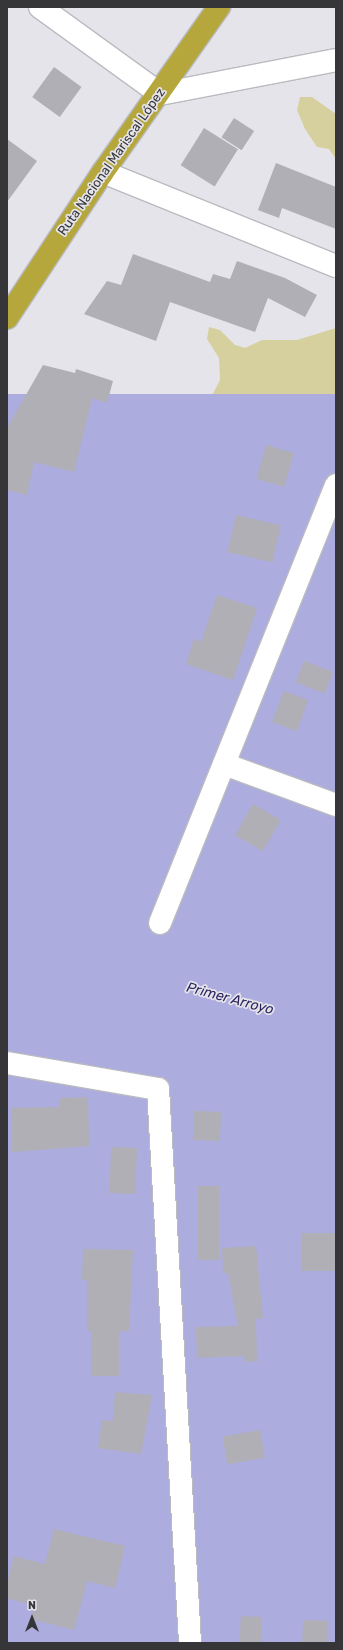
<!DOCTYPE html>
<meta charset="utf-8">
<style>
body{margin:0}
#map{position:relative;width:343px;height:1650px;overflow:hidden;background:#e4e4ea;font-family:Rubik,sans-serif}
div>[style]{position:absolute}
.green>*{inset:0;background:#d6d09e}
.water>*{inset:0;background:#adacde;transform-origin:0 0}
.building>*{inset:0;background:#afafb5;transform-origin:0 0}
.roads{filter:drop-shadow(1px 0 #babbc0) drop-shadow(-1px 0 #babbc0) drop-shadow(0 1px #babbc0) drop-shadow(0 -1px #babbc0)}
.minor>*{height:22px;margin:-11px;padding:0 11px;transform-origin:11px;border-radius:11px;background:#fff}
.highway>*{height:22px;margin:-11px;padding:0 11px;transform-origin:11px;border-radius:11px;background:#b5a73c}
span{translate:-50% -50%;white-space:nowrap;text-align:center;line-height:1.15;-webkit-text-stroke:3.5px #e4e4ea;paint-order:stroke}
.street-label{font-size:13px;color:#363639}
.water-label{font-size:14px;color:#2d245f;font-style:italic}
.frame{position:absolute;inset:0;border:8px solid #363639;pointer-events:none}
.north{position:absolute;left:12px;top:1598px;width:40px;height:40px;-webkit-text-stroke:3px #e4e4ea;paint-order:stroke;rotate:0deg;font-size:11px;font-weight:700;line-height:16px;text-align:center;color:#363639}
.north::after{content:'';display:block;margin:auto;width:14px;height:18px;background:#363639;clip-path:polygon(50% 0,100% 100%,50% 72%,0 100%)}
</style>
<div id="map">
<div class="green">
<i style="clip-path:polygon(300px 97px,312px 97px,336px 114px,336px 159px,329px 149px,317px 147px,305px 129px,297px 110px)"></i>
<i style="clip-path:polygon(209px 327px,220px 330px,235px 345px,245px 348px,262px 340px,297px 340px,336px 328px,336px 427px,199px 421px,220px 380px,219px 358px,207px 339px)"></i>
</div>
<div class="water">
<i style="left:336px;top:394px;width:1249px;height:329px;rotate:90deg"></i>
</div>
<div class="building">
<i style="left:54px;top:67px;width:34px;height:37px;rotate:36deg"></i>
<i style="left:234px;top:118px;width:24px;height:23px;rotate:33deg"></i>
<i style="left:204px;top:128px;width:40px;height:44px;rotate:32deg"></i>
<i style="clip-path:polygon(7px 139px,37px 161px,7px 202px)"></i>
<i style="clip-path:polygon(276px 163px,336px 187px,336px 229px,282px 208px,279px 218px,258px 210px)"></i>
<i style="clip-path:polygon(133px 254px,210px 282px,213px 274px,230px 279px,237px 261px,285px 278px,317px 295px,305px 317px,268px 298px,255px 332px,170px 302px,156px 341px,84px 314px,107px 281px,121px 285px)"></i>
<i style="clip-path:polygon(43px 365px,75px 373px,76px 369px,113px 381px,107px 403px,92px 398px,74px 472px,34px 462px,27px 495px,7px 490px,7px 428px)"></i>
<i style="left:266px;top:445px;width:29px;height:35px;rotate:16deg"></i>
<i style="left:236px;top:515px;width:46px;height:38px;rotate:13deg"></i>
<i style="clip-path:polygon(217px 595px,257px 608px,233px 680px,186px 664px,194px 639px,201px 642px)"></i>
<i style="left:304px;top:661px;width:31px;height:23px;rotate:21deg"></i>
<i style="left:284px;top:691px;width:26px;height:33px;rotate:21deg"></i>
<i style="left:253px;top:804px;width:32px;height:36px;rotate:30deg"></i>
<i style="clip-path:polygon(88px 1097px,89px 1146px,12px 1152px,11px 1108px,60px 1107px,59px 1098px)"></i>
<i style="left:194px;top:1111px;width:27px;height:29px;rotate:2deg"></i>
<i style="left:111px;top:1147px;width:26px;height:46px;rotate:2deg"></i>
<i style="left:219px;top:1186px;width:74px;height:21px;rotate:90deg"></i>
<i style="left:301px;top:1233px;width:35px;height:38px"></i>
<i style="clip-path:polygon(256px 1246px,263px 1318px,256px 1319px,257px 1361px,245px 1362px,244px 1356px,197px 1358px,196px 1327px,238px 1326px,228px 1273px,223px 1273px,222px 1248px)"></i>
<i style="clip-path:polygon(83px 1249px,133px 1250px,129px 1331px,119px 1331px,119px 1376px,91px 1376px,91px 1331px,87px 1331px,87px 1280px,82px 1280px)"></i>
<i style="clip-path:polygon(115px 1392px,152px 1395px,141px 1454px,98px 1448px,102px 1420px,113px 1421px)"></i>
<i style="left:260px;top:1430px;width:28px;height:38px;rotate:80deg"></i>
<i style="clip-path:polygon(54px 1529px,125px 1546px,115px 1588px,87px 1581px,74px 1630px,31px 1619px,34px 1606px,7px 1598px,7px 1584px,14px 1556px,45px 1564px)"></i>
<i style="left:241px;top:1616px;width:21px;height:27px;rotate:3deg"></i>
<i style="left:303px;top:1620px;width:25px;height:23px;rotate:2deg"></i>
</div>
<div class="roads">
<div class="minor">
<i style="left:40px;top:7px;width:148px;rotate:35.9deg"></i>
<i style="left:160px;top:94px;width:179px;rotate:-10.9deg"></i>
<i style="left:103px;top:172px;width:251px;rotate:22deg"></i>
<i style="left:224px;top:764px;width:119px;rotate:20.1deg"></i>
<i style="left:160px;top:923px;width:472px;rotate:-68.1deg"></i>
<i style="left:7px;top:1063px;width:153px;rotate:9.8deg"></i>
<i style="left:158px;top:1089px;width:555px;rotate:86.69deg"></i>
</div>
<div class="highway">
<i style="left:7px;top:318px;width:175px;rotate:-56.7deg"></i>
<i style="left:103px;top:172px;width:202px;rotate:-54.9deg"></i>
</div>
</div>
<div class="street-label">
<span style="left:112px;top:162px;rotate:-55deg">Ruta Nacional Mariscal López</span>
</div>
<div class="water-label">
<span style="left:230px;top:999px;rotate:15deg">Primer Arroyo</span>
</div>
<div class="frame"></div>
<div class="north">N</div>
</div>
